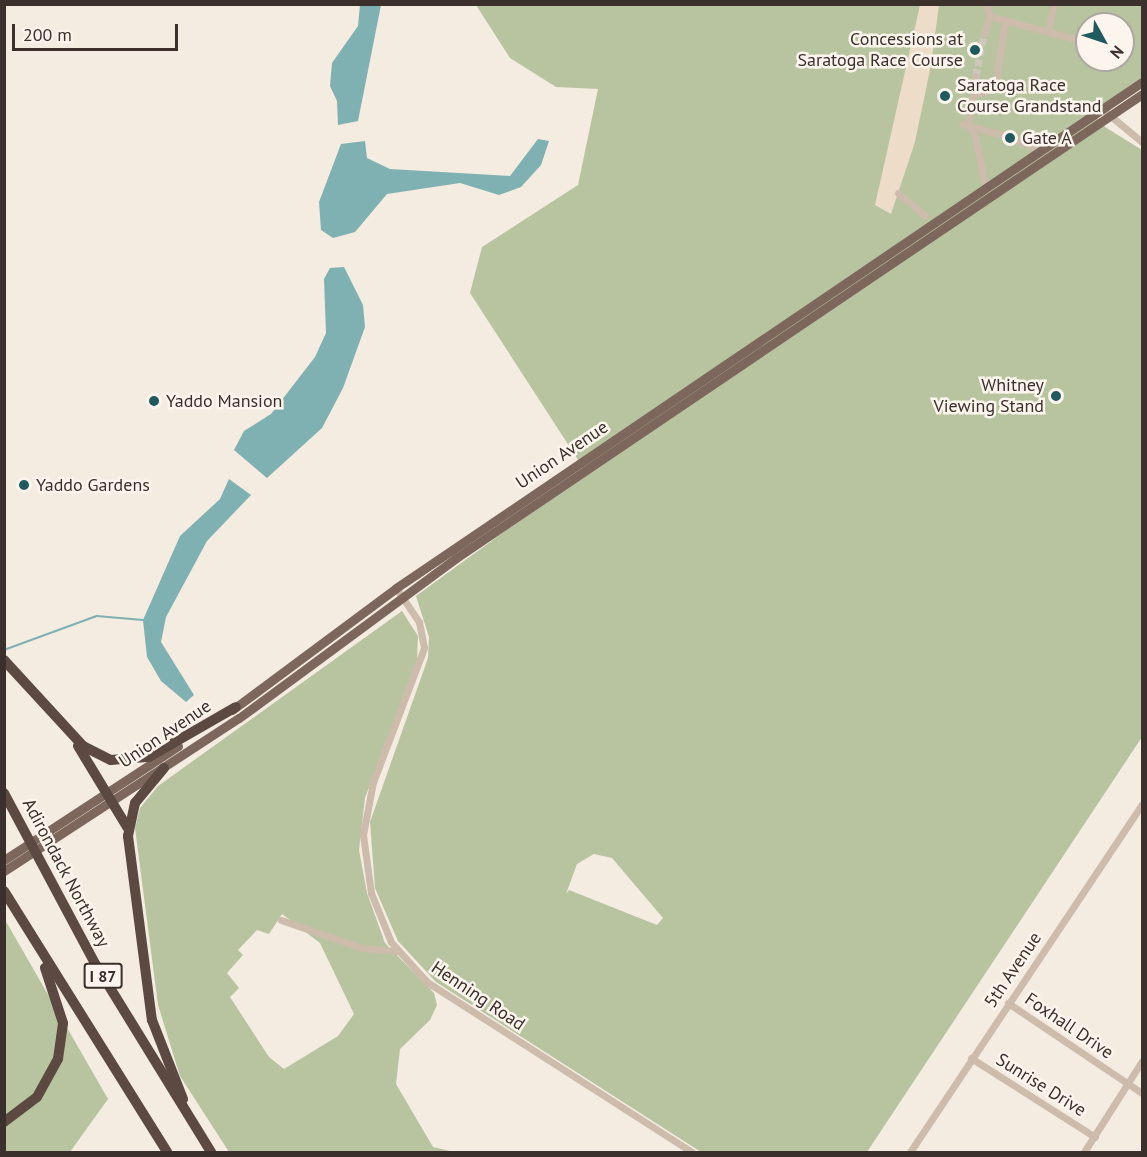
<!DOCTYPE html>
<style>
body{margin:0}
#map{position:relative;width:1147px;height:1157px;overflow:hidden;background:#f4ebe1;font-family:"PT Sans",sans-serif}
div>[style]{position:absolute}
.green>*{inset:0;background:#b8c4a0}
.plaza>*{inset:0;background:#ecdcc8}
.water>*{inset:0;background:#7fb0b2}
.stream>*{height:1.5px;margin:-0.75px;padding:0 0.75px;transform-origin:0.75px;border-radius:0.75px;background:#7fb0b2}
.minor-tunnel>*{height:7px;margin-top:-3.5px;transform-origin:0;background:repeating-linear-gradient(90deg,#cfc6bd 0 7px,transparent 0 10.5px)}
.minor>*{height:7px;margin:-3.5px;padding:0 3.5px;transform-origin:3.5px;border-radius:3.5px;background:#cdbbac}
.major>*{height:9px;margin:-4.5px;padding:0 4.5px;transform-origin:4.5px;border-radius:4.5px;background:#7d675c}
.highway>*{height:10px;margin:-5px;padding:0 5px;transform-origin:5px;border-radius:5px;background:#5c4a42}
.dots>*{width:16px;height:16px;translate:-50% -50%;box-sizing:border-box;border:3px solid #fbf5ee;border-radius:50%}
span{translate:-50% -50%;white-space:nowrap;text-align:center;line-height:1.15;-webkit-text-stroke:5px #fbf5ee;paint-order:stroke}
.shield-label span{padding:2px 4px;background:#fbf5ee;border:2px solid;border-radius:4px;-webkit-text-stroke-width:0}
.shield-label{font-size:16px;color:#3b302b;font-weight:700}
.poi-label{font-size:18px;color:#3b302b}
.right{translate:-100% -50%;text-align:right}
.left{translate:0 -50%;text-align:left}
.street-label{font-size:18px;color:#3b302b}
.frame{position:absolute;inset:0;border:6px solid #3b302b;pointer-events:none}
.north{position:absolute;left:1075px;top:12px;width:60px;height:60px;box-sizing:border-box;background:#fbf5ee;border:2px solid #aea6a0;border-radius:50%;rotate:130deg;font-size:16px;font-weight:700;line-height:24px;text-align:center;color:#3b302b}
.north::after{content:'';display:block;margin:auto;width:21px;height:27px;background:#1f5a5e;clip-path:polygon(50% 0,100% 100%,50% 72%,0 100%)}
.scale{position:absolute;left:12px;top:24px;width:166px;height:27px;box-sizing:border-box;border:3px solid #3b302b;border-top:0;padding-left:8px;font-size:18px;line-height:21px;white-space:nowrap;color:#3b302b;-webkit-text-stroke:4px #fbf5ee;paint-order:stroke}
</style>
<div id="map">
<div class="green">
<i style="clip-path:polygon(evenodd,476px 5px,1142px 5px,1142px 78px,1093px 112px,1105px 127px,1142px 150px,1142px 737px,867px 1152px,701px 1152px,436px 982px,398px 941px,375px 888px,370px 822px,428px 658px,429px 637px,416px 596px,586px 472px,470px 293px,482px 247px,578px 185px,598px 89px,556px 87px,510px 58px,476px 5px,1087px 24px,1123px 24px,1123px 60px,1087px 60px,1087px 24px,476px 5px,594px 854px,612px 858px,663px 918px,657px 925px,569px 890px,566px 894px,577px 864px,594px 854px)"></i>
<i style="clip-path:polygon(evenodd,402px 611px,418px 636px,417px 660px,365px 798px,359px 850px,367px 893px,385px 943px,434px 993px,437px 1005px,430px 1020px,400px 1049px,396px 1084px,433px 1147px,454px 1152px,229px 1152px,180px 1076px,158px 1005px,135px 828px,140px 808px,158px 786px,402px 611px,282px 914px,320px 943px,354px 1014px,338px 1036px,284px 1069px,269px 1057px,230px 997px,239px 988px,227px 973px,243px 955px,238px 950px,257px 930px,269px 934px,282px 914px)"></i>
<i style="clip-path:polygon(4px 918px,108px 1099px,70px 1152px,5px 1152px)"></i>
</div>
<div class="plaza">
<i style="clip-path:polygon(920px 5px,939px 5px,931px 65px,915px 142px,891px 214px,875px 205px)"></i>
</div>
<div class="water">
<i style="clip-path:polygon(360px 5px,381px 5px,358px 121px,338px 125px,337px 101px,330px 86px,332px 63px,358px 26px)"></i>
<i style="clip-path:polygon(538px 139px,549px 141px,541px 165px,521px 187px,499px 195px,460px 183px,387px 194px,355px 232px,333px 238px,321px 230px,319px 202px,341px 144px,365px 141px,367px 158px,390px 169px,510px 176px)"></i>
<i style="clip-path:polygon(344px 267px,363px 305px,365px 327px,343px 388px,322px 428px,267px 478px,234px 450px,244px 431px,271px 414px,315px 357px,326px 333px,324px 279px,330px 268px)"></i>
<i style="clip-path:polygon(229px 479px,251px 495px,207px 541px,166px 617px,161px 642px,194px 695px,186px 702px,161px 681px,147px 657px,143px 620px,180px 536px,220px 499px)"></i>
</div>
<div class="stream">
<i style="left:4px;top:650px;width:99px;rotate:-20.1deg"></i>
<i style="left:97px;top:616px;width:46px;rotate:5deg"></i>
</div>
<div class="minor-tunnel">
<i style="left:976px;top:76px;width:43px;rotate:-79.2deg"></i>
</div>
<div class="minor">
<i style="left:986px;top:4px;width:12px;rotate:76deg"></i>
<i style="left:989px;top:16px;width:101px;rotate:14.9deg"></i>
<i style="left:1048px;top:30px;width:27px;rotate:-77deg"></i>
<i style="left:984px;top:34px;width:19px;rotate:-74deg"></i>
<i style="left:973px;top:94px;width:18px;rotate:-81deg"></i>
<i style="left:1107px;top:113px;width:45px;rotate:39.6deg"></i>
<i style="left:962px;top:124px;width:46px;rotate:15.3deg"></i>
<i style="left:1014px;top:139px;width:23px;rotate:23deg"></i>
<i style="left:1035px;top:148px;width:16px;rotate:55deg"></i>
<i style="left:986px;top:189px;width:54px;rotate:-101.7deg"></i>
<i style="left:975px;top:136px;width:13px;rotate:-122deg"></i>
<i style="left:968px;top:125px;width:31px;rotate:-81deg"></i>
<i style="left:973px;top:94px;width:14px;rotate:-12deg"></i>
<i style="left:987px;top:91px;width:14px;rotate:-51deg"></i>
<i style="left:996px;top:80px;width:61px;rotate:-81.5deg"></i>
<i style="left:898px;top:193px;width:35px;rotate:40deg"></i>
<i style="left:396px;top:588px;width:41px;rotate:55.9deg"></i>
<i style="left:419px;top:622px;width:26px;rotate:79deg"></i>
<i style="left:424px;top:648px;width:143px;rotate:110.8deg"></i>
<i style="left:373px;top:782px;width:54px;rotate:100.7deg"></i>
<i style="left:363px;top:835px;width:59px;rotate:82.1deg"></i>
<i style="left:371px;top:893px;width:53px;rotate:67.8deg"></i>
<i style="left:391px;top:942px;width:54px;rotate:48deg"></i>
<i style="left:427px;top:982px;width:315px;rotate:32.7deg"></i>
<i style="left:281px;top:920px;width:86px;rotate:19.1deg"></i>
<i style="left:362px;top:948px;width:36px;rotate:5deg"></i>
<i style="left:1008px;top:1003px;width:161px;rotate:33.9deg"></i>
<i style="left:971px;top:1058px;width:147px;rotate:32.5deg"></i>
<i style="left:910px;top:1152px;width:418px;rotate:-56.3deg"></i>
<i style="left:1084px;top:1152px;width:108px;rotate:-57.5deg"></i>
</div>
<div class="major">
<i style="left:232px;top:710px;width:204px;rotate:-36.6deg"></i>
<i style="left:396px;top:588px;width:901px;rotate:-34.15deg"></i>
<i style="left:4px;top:860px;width:208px;rotate:-33.2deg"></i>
<i style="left:4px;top:871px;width:280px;rotate:-33.1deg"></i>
<i style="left:239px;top:718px;width:270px;rotate:-36.4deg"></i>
<i style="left:456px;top:558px;width:828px;rotate:-34.07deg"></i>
</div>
<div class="highway">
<i style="left:4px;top:660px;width:117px;rotate:47.4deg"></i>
<i style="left:83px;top:746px;width:31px;rotate:27deg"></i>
<i style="left:111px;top:760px;width:38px;rotate:-5deg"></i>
<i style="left:149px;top:757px;width:100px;rotate:-29.9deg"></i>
<i style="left:78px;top:746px;width:95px;rotate:58.8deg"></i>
<i style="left:164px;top:768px;width:45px;rotate:129.6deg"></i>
<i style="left:135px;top:803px;width:34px;rotate:102deg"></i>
<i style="left:128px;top:836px;width:186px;rotate:82.6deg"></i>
<i style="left:152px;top:1020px;width:85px;rotate:68.6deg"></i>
<i style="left:4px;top:793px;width:195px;rotate:61.9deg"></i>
<i style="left:96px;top:965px;width:220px;rotate:58.4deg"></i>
<i style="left:4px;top:891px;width:308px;rotate:58deg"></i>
<i style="left:4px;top:1122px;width:41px;rotate:-37.1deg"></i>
<i style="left:37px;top:1097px;width:43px;rotate:-61.1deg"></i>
<i style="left:58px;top:1059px;width:36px;rotate:-82deg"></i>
<i style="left:63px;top:1023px;width:58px;rotate:-108.1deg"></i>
</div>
<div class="dots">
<i style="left:975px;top:50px;background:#1f5a5e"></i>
<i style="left:945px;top:96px;background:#1f5a5e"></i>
<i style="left:1010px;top:138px;background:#1f5a5e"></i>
<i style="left:1056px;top:396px;background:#1f5a5e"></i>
<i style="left:154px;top:401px;background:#1f5a5e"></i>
<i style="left:24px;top:485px;background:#1f5a5e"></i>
</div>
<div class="shield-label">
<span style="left:103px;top:976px">I 87</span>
</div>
<div class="poi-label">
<span class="right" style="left:963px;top:50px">Concessions at<br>Saratoga Race Course</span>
<span class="left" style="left:957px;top:96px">Saratoga Race<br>Course Grandstand</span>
<span class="left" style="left:1022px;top:138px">Gate A</span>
<span class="right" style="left:1044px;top:396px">Whitney<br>Viewing Stand</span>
<span class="left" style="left:166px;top:401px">Yaddo Mansion</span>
<span class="left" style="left:36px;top:485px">Yaddo Gardens</span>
</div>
<div class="street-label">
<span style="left:562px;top:455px;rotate:-34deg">Union Avenue</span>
<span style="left:165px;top:734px;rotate:-34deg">Union Avenue</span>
<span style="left:66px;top:873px;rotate:62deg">Adirondack Northway</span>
<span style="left:1013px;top:970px;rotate:-56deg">5th Avenue</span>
<span style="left:478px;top:996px;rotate:34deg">Henning Road</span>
<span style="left:1069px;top:1026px;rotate:34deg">Foxhall Drive</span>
<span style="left:1041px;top:1085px;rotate:32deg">Sunrise Drive</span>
</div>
<div class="frame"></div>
<div class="north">N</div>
<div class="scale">200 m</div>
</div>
